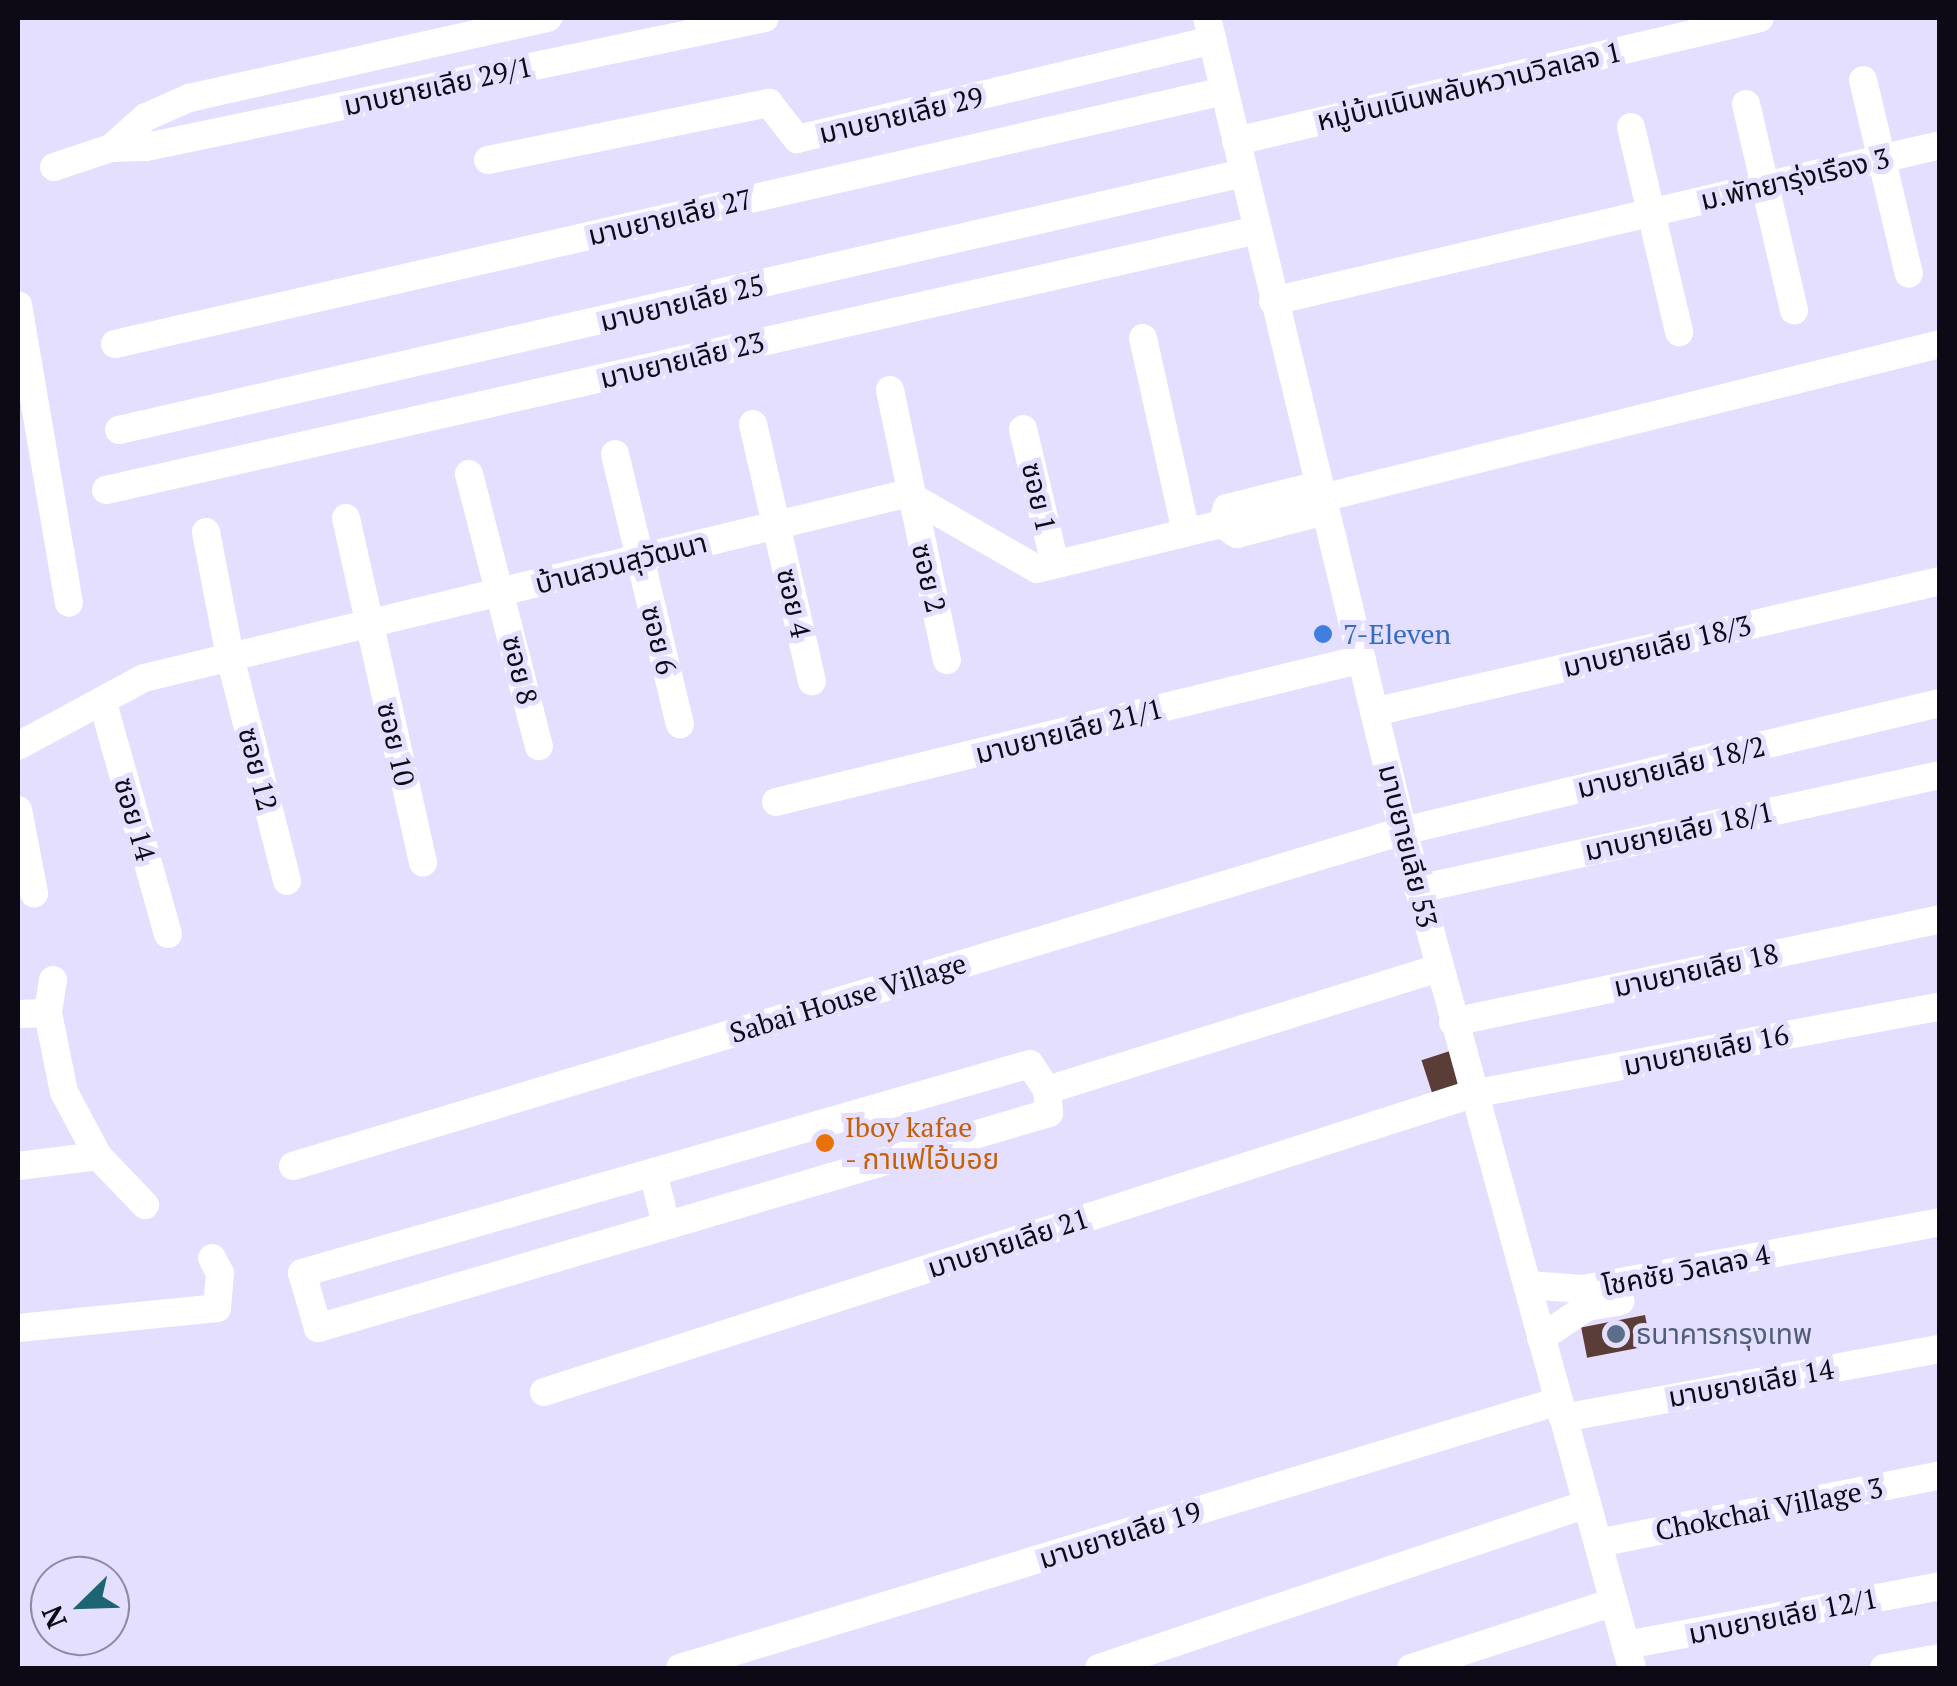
<!DOCTYPE html>
<meta charset="utf-8">
<style>
body{margin:0}
#map{position:relative;width:1957px;height:1686px;overflow:hidden;background:#e5dfff;font-family:"PT Serif","Noto Sans Thai",serif}
div>[style]{position:absolute}
.building>*{inset:0;background:#5b3d38;transform-origin:0 0}
.minor>*{height:28px;margin:-14px;padding:0 14px;transform-origin:14px;border-radius:14px;background:#fff}
.dots>*{width:28px;height:28px;translate:-50% -50%;box-sizing:border-box;border:5px solid #e5dfff;border-radius:50%}
span{translate:-50% -50%;white-space:nowrap;text-align:center;line-height:1.15;-webkit-text-stroke:10px #e5dfff;paint-order:stroke}
.street-label{font-size:28px;color:#0d0a15}
.shop-label{font-size:28px;color:#366cbe}
.left{translate:0 -50%;text-align:left}
.food-label{font-size:28px;color:#c56008}
.service-label{font-size:28px;color:#4e5e75}
.frame{position:absolute;inset:0;border:20px solid #0d0a15;pointer-events:none}
.north{position:absolute;left:30px;top:1556px;width:100px;height:100px;box-sizing:border-box;background:#e5dfff;border:2px solid #8f8aa1;border-radius:50%;rotate:247deg;font-size:28px;font-weight:700;line-height:40px;text-align:center;color:#0d0a15}
.north::after{content:'';display:block;margin:auto;width:35px;height:45px;background:#1e6574;clip-path:polygon(50% 0,100% 100%,50% 72%,0 100%)}
</style>
<div id="map">
<div class="building">
<i style="left:1450px;top:1051px;width:40px;height:30px;rotate:72deg"></i>
<i style="left:1645px;top:1315px;width:31px;height:65px;rotate:79deg"></i>
</div>
<div class="minor">
<i style="left:1207px;top:18px;width:836px;rotate:76.45deg"></i>
<i style="left:1403px;top:831px;width:868px;rotate:74.7deg"></i>
<i style="left:1863px;top:80px;width:199px;rotate:76.7deg"></i>
<i style="left:1746px;top:104px;width:212px;rotate:76.9deg"></i>
<i style="left:1631px;top:127px;width:211px;rotate:76.8deg"></i>
<i style="left:1236px;top:141px;width:538px;rotate:-13.21deg"></i>
<i style="left:111px;top:148px;width:35px;rotate:-2deg"></i>
<i style="left:146px;top:147px;width:632px;rotate:-11.77deg"></i>
<i style="left:488px;top:160px;width:287px;rotate:-11.5deg"></i>
<i style="left:769px;top:103px;width:46px;rotate:52.1deg"></i>
<i style="left:797px;top:139px;width:427px;rotate:-13.4deg"></i>
<i style="left:54px;top:167px;width:60px;rotate:-18.4deg"></i>
<i style="left:111px;top:148px;width:47px;rotate:-41.5deg"></i>
<i style="left:146px;top:117px;width:47px;rotate:-23.8deg"></i>
<i style="left:189px;top:98px;width:368px;rotate:-12.6deg"></i>
<i style="left:1273px;top:301px;width:685px;rotate:-13.16deg"></i>
<i style="left:18px;top:305px;width:302px;rotate:80.3deg"></i>
<i style="left:1143px;top:338px;width:199px;rotate:77.5deg"></i>
<i style="left:115px;top:344px;width:1137px;rotate:-12.85deg"></i>
<i style="left:890px;top:390px;width:276px;rotate:78.1deg"></i>
<i style="left:753px;top:424px;width:264px;rotate:77.1deg"></i>
<i style="left:1023px;top:429px;width:139px;rotate:76.7deg"></i>
<i style="left:119px;top:430px;width:1154px;rotate:-12.87deg"></i>
<i style="left:615px;top:454px;width:278px;rotate:76.5deg"></i>
<i style="left:469px;top:474px;width:281px;rotate:75.6deg"></i>
<i style="left:106px;top:490px;width:1181px;rotate:-12.72deg"></i>
<i style="left:1322px;top:498px;width:637px;rotate:-13.99deg"></i>
<i style="left:346px;top:518px;width:353px;rotate:77.4deg"></i>
<i style="left:1222px;top:524px;width:17px;rotate:-73deg"></i>
<i style="left:1227px;top:508px;width:95px;rotate:-14deg"></i>
<i style="left:206px;top:532px;width:127px;rotate:79.1deg"></i>
<i style="left:230px;top:657px;width:231px;rotate:75.7deg"></i>
<i style="left:103px;top:703px;width:240px;rotate:74.3deg"></i>
<i style="left:1374px;top:712px;width:581px;rotate:-13.03deg"></i>
<i style="left:18px;top:746px;width:143px;rotate:-28.4deg"></i>
<i style="left:144px;top:678px;width:775px;rotate:-13.59deg"></i>
<i style="left:897px;top:496px;width:13px"></i>
<i style="left:910px;top:496px;width:146px;rotate:29.9deg"></i>
<i style="left:1037px;top:569px;width:190px;rotate:-13.7deg"></i>
<i style="left:1222px;top:524px;width:18px;rotate:34deg"></i>
<i style="left:1237px;top:534px;width:91px;rotate:-14.6deg"></i>
<i style="left:776px;top:802px;width:603px;rotate:-13.71deg"></i>
<i style="left:18px;top:810px;width:85px;rotate:79.1deg"></i>
<i style="left:1418px;top:889px;width:534px;rotate:-12.32deg"></i>
<i style="left:53px;top:980px;width:33px;rotate:99deg"></i>
<i style="left:48px;top:1013px;width:81px;rotate:78.6deg"></i>
<i style="left:64px;top:1092px;width:72px;rotate:62deg"></i>
<i style="left:98px;top:1156px;width:68px;rotate:46.2deg"></i>
<i style="left:18px;top:1014px;width:30px;rotate:-2deg"></i>
<i style="left:1453px;top:1022px;width:498px;rotate:-11.9deg"></i>
<i style="left:1030px;top:1064px;width:31px;rotate:57deg"></i>
<i style="left:1047px;top:1090px;width:23px;rotate:85deg"></i>
<i style="left:1049px;top:1113px;width:762px;rotate:163.61deg"></i>
<i style="left:318px;top:1328px;width:57px;rotate:-106.2deg"></i>
<i style="left:302px;top:1273px;width:757px;rotate:-16.02deg"></i>
<i style="left:1047px;top:1090px;width:410px;rotate:-17.3deg"></i>
<i style="left:18px;top:1166px;width:81px;rotate:-7.1deg"></i>
<i style="left:293px;top:1166px;width:1159px;rotate:-16.79deg"></i>
<i style="left:1403px;top:831px;width:552px;rotate:-13.41deg"></i>
<i style="left:653px;top:1172px;width:55px;rotate:76.2deg"></i>
<i style="left:1527px;top:1285px;width:56px;rotate:4.1deg"></i>
<i style="left:1583px;top:1289px;width:363px;rotate:-10.6deg"></i>
<i style="left:18px;top:1328px;width:200px;rotate:-5.7deg"></i>
<i style="left:217px;top:1308px;width:35px;rotate:-85deg"></i>
<i style="left:220px;top:1273px;width:17px;rotate:-118deg"></i>
<i style="left:1541px;top:1338px;width:55px;rotate:-34deg"></i>
<i style="left:1587px;top:1307px;width:34px;rotate:-10deg"></i>
<i style="left:544px;top:1392px;width:975px;rotate:-17.8deg"></i>
<i style="left:1472px;top:1094px;width:476px;rotate:-10.6deg"></i>
<i style="left:1563px;top:1418px;width:383px;rotate:-10.4deg"></i>
<i style="left:1598px;top:1543px;width:349px;rotate:-11.2deg"></i>
<i style="left:1626px;top:1645px;width:319px;rotate:-10.6deg"></i>
<i style="left:680px;top:1668px;width:919px;rotate:-16.9deg"></i>
<i style="left:1099px;top:1668px;width:515px;rotate:-18.58deg"></i>
<i style="left:1411px;top:1668px;width:213px;rotate:-18deg"></i>
<i style="left:1884px;top:1668px;width:57px;rotate:-10.1deg"></i>
</div>
<div class="dots">
<i style="left:1323px;top:634px;background:#3f7fe0"></i>
<i style="left:825px;top:1143px;background:#e8710a"></i>
<i style="left:1616px;top:1334px;background:#5c6f8a"></i>
</div>
<div class="street-label">
<span style="left:438px;top:86px;rotate:-12deg">มาบยายเลีย 29/1</span>
<span style="left:1469px;top:86px;rotate:-13deg">หมู่บ้นเนินพลับหวานวิลเลจ 1</span>
<span style="left:901px;top:115px;rotate:-13deg">มาบยายเลีย 29</span>
<span style="left:1795px;top:179px;rotate:-13deg">ม.พัทยารุ่งเรือง 3</span>
<span style="left:670px;top:217px;rotate:-13deg">มาบยายเลีย 27</span>
<span style="left:682px;top:303px;rotate:-13deg">มาบยายเลีย 25</span>
<span style="left:682px;top:360px;rotate:-13deg">มาบยายเลีย 23</span>
<span style="left:1039px;top:497px;rotate:77deg">ซอย 1</span>
<span style="left:621px;top:563px;rotate:-14deg">บ้านสวนสุวัฒนา</span>
<span style="left:929px;top:578px;rotate:77deg">ซอย 2</span>
<span style="left:794px;top:603px;rotate:77deg">ซอย 4</span>
<span style="left:659px;top:640px;rotate:76deg">ซอย 6</span>
<span style="left:1657px;top:646px;rotate:-13deg">มาบยายเลีย 18/3</span>
<span style="left:520px;top:670px;rotate:76deg">ซอย 8</span>
<span style="left:1069px;top:731px;rotate:-14deg">มาบยายเลีย 21/1</span>
<span style="left:396px;top:744px;rotate:77deg">ซอย 10</span>
<span style="left:1671px;top:767px;rotate:-13deg">มาบยายเลีย 18/2</span>
<span style="left:258px;top:769px;rotate:76deg">ซอย 12</span>
<span style="left:135px;top:819px;rotate:74deg">ซอย 14</span>
<span style="left:1679px;top:831px;rotate:-12deg">มาบยายเลีย 18/1</span>
<span style="left:1408px;top:846px;rotate:76deg">มาบยายเลีย 53</span>
<span style="left:1696px;top:970px;rotate:-12deg">มาบยายเลีย 18</span>
<span style="left:848px;top:998px;rotate:-17deg">Sabai House Village</span>
<span style="left:1706px;top:1050px;rotate:-11deg">มาบยายเลีย 16</span>
<span style="left:1008px;top:1243px;rotate:-18deg">มาบยายเลีย 21</span>
<span style="left:1686px;top:1270px;rotate:-11deg">โชคชัย วิลเลจ 4</span>
<span style="left:1751px;top:1383px;rotate:-10deg">มาบยายเลีย 14</span>
<span style="left:1769px;top:1509px;rotate:-11deg">Chokchai Village 3</span>
<span style="left:1120px;top:1535px;rotate:-17deg">มาบยายเลีย 19</span>
<span style="left:1783px;top:1616px;rotate:-11deg">มาบยายเลีย 12/1</span>
</div>
<div class="shop-label">
<span class="left" style="left:1343px;top:634px">7-Eleven</span>
</div>
<div class="food-label">
<span class="left" style="left:845px;top:1143px">Iboy kafae<br>- กาแฟไอ้บอย</span>
</div>
<div class="service-label">
<span class="left" style="left:1636px;top:1334px">ธนาคารกรุงเทพ</span>
</div>
<div class="frame"></div>
<div class="north">N</div>
</div>
